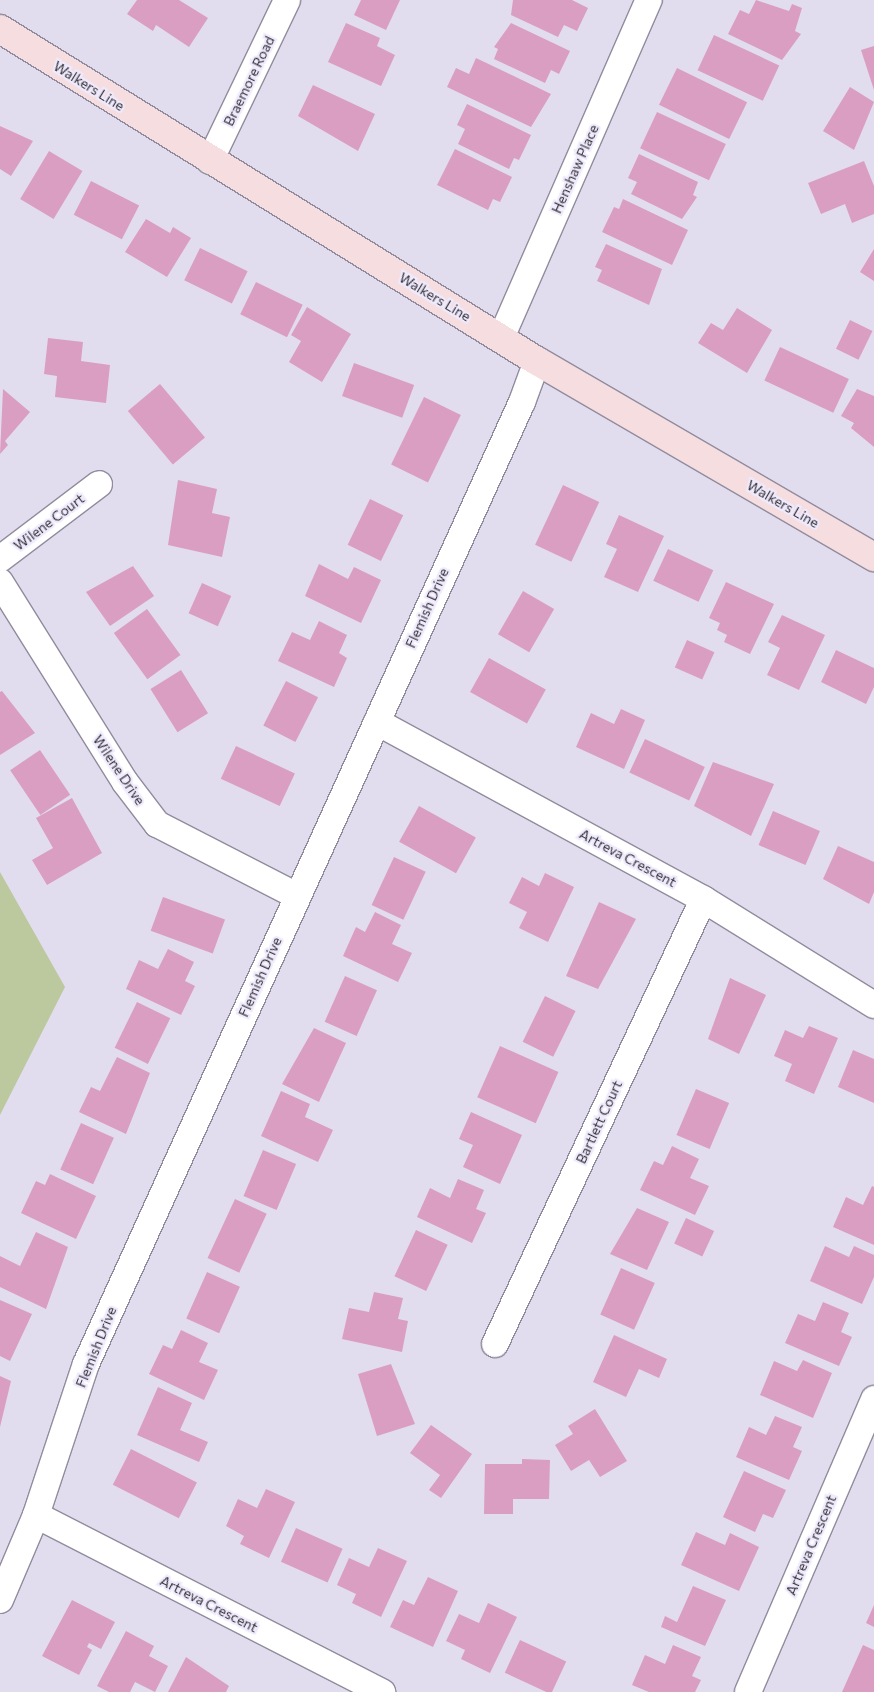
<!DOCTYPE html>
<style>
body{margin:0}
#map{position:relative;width:874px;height:1692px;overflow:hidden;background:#e2ddee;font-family:Commissioner,sans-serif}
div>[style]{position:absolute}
.green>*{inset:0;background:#bcc89d}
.building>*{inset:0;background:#da9ec2;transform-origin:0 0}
.roads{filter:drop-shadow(1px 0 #918c9d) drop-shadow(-1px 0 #918c9d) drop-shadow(0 1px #918c9d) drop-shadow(0 -1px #918c9d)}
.street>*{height:26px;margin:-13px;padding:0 13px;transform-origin:13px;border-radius:13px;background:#fff}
.secondary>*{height:28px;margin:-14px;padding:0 14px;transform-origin:14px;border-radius:14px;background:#f5dde0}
span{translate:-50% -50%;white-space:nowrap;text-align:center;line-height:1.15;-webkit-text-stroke:4.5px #efeafc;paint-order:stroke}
.street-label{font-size:14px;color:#35333a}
</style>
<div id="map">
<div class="green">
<i style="clip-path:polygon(0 872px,65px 987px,0 1115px)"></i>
</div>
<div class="building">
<i style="clip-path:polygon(137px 0,179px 0,208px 18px,189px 47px,156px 25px,153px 31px,127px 14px)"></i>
<i style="clip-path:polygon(361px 0,400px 0,386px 30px,354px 15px)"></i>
<i style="clip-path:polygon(513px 0,572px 0,588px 8px,577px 31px,564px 25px,558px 37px,511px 15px)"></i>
<i style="clip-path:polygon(756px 0,789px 11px,792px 4px,802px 8px,795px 31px,801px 34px,782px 60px,728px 34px,740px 10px,749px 14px)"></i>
<i style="clip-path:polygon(346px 23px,380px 38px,377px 46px,395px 55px,381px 86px,328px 62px)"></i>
<i style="clip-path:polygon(511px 23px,570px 51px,559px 74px,551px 70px,545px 83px,494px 59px,498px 49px,494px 47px)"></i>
<i style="left:714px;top:35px;width:72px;height:39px;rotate:25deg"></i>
<i style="clip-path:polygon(874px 46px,874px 90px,861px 50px)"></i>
<i style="clip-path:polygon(476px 58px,551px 94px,531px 127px,447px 87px,456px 68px,469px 74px)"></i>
<i style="left:677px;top:68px;width:78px;height:41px;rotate:26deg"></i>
<i style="clip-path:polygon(313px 85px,375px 114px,358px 151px,298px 116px)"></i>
<i style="clip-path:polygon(850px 87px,874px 102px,854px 150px,823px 131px)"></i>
<i style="clip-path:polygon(467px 104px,531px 135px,519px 160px,514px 158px,509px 169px,458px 144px,465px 129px,457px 125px)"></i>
<i style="left:657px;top:112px;width:76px;height:40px;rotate:25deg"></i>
<i style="clip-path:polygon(0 126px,33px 141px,11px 176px,0 169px)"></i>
<i style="clip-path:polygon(455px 149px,512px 177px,500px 202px,493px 199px,488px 210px,437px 185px)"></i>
<i style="left:49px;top:151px;width:39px;height:56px;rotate:31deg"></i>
<i style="clip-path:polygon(639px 154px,698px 182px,693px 195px,697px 197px,682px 219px,631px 194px,637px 182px,628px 178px)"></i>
<i style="clip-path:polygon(864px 161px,874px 186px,874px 214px,852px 223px,845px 204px,821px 214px,808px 183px)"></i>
<i style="left:91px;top:181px;width:54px;height:38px;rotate:27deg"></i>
<i style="clip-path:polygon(623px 199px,688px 230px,672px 265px,602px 232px,614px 207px,619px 209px)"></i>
<i style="clip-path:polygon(146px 219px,170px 233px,173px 227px,191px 238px,167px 277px,125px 252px)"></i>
<i style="clip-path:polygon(606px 244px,662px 269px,649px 305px,597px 281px,602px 270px,595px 267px)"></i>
<i style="left:200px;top:248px;width:53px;height:36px;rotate:26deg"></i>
<i style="clip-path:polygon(874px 249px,874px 281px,860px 272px)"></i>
<i style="left:256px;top:282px;width:52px;height:36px;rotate:26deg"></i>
<i style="clip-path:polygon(307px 307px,351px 334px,322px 382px,289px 362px,301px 341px,291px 335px)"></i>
<i style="clip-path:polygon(737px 308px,772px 330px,747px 373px,698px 343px,711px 323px,723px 330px)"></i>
<i style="left:850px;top:320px;width:25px;height:32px;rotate:26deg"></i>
<i style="clip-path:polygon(48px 338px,83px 342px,81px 361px,110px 365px,106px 403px,55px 397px,57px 376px,44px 374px)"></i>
<i style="left:780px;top:347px;width:76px;height:37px;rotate:25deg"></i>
<i style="left:354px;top:363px;width:64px;height:35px;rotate:20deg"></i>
<i style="left:160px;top:384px;width:70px;height:42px;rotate:50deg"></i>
<i style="clip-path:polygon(3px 389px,30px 412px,5px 441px,8px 445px,0 454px)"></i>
<i style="clip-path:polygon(857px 389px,874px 396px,874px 447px,851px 428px,854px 423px,841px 416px)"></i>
<i style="left:424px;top:397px;width:41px;height:75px;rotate:26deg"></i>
<i style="clip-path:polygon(178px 480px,217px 489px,212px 513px,230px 517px,222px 557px,168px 545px)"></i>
<i style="left:563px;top:485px;width:40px;height:66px;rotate:25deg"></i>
<i style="left:370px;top:499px;width:37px;height:51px;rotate:26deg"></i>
<i style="clip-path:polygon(619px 515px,664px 536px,638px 592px,604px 577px,617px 549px,606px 544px)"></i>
<i style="left:668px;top:549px;width:50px;height:35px;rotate:25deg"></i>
<i style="clip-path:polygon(319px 564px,348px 579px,354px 567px,381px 580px,361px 623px,305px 596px)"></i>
<i style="clip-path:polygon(133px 566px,154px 596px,110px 626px,86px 592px)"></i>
<i style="clip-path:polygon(726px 582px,774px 604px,750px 654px,724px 642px,727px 635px,717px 630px,720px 623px,709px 618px)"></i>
<i style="left:202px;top:583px;width:32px;height:33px;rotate:24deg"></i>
<i style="left:523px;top:591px;width:36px;height:50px;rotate:30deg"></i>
<i style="left:147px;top:609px;width:57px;height:41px;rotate:54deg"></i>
<i style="clip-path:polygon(782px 615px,825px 635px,799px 690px,767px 675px,780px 648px,768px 642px)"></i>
<i style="clip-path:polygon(319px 621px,347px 635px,339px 653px,347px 658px,334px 687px,278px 661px,292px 632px,310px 640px)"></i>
<i style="left:687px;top:640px;width:30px;height:30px;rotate:24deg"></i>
<i style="clip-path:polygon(836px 650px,874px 668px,874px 687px,866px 704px,821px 682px)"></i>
<i style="left:489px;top:658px;width:65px;height:39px;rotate:29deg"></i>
<i style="left:181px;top:670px;width:51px;height:36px;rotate:58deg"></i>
<i style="left:286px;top:681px;width:36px;height:50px;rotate:27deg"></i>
<i style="clip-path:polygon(2px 691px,35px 733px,0 755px,0 692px)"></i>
<i style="clip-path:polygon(621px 709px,645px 720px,624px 769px,576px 747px,591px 713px,614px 724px)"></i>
<i style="left:645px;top:739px;width:66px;height:37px;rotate:25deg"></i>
<i style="left:236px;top:746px;width:65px;height:36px;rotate:25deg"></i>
<i style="left:40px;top:750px;width:54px;height:36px;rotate:56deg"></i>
<i style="clip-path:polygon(713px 762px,774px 784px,751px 836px,694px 806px)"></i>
<i style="clip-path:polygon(72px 798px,102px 853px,47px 885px,32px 860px,53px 848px,36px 818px)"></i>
<i style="left:419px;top:806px;width:65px;height:41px;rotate:29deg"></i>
<i style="left:773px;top:811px;width:51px;height:37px;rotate:23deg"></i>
<i style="clip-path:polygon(838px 846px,874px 862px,874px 892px,869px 904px,823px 879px)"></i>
<i style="left:394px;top:857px;width:35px;height:53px;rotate:25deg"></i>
<i style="clip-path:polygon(545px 873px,574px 887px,548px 942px,519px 928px,527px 912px,509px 903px,522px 877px,539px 886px)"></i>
<i style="left:163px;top:897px;width:66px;height:36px;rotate:20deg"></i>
<i style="clip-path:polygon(599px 902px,636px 919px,598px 989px,566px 976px)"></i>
<i style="clip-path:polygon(375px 912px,401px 925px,392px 944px,412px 953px,398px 982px,343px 956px,356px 927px,365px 932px)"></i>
<i style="clip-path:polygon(168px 949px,194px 962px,185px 981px,195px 986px,181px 1015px,126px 989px,139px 960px,158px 969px)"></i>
<i style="left:345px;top:976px;width:35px;height:50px;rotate:24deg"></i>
<i style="clip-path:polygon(730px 978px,766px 995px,739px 1054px,708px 1039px)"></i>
<i style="left:545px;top:996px;width:34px;height:51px;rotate:26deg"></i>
<i style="left:137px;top:1002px;width:37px;height:51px;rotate:26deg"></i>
<i style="clip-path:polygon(809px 1026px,838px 1038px,814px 1094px,785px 1081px,792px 1064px,774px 1056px,785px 1030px,803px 1038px)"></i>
<i style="clip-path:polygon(314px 1028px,346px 1043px,319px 1102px,282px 1084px)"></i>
<i style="left:500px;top:1046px;width:64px;height:56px;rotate:24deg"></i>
<i style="clip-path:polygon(853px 1050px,874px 1059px,874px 1103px,838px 1087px)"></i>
<i style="clip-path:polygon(117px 1057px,150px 1073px,126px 1134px,79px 1112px,91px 1087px,100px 1091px)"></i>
<i style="left:696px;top:1089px;width:36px;height:50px;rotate:23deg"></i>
<i style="clip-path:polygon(281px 1091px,310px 1104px,305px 1117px,333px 1130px,318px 1162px,261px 1136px)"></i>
<i style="clip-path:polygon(471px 1112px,522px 1135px,500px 1184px,463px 1167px,473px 1145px,459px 1139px)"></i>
<i style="left:81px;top:1123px;width:36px;height:51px;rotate:24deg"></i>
<i style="clip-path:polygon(672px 1146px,699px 1159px,690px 1178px,709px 1186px,695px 1215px,640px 1190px,654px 1161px,663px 1165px)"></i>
<i style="left:263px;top:1150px;width:36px;height:50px;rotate:23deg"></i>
<i style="clip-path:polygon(50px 1174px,96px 1196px,76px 1239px,21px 1213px,36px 1181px,45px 1185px)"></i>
<i style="clip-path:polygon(458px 1179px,484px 1190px,476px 1209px,486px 1213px,472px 1243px,417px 1217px,430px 1188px,450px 1198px)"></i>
<i style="clip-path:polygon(872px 1186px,874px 1187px,874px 1245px,833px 1227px,846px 1197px,863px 1205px)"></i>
<i style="left:235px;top:1199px;width:35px;height:65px;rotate:25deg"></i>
<i style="clip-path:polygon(637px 1208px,669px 1222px,647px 1270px,610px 1254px)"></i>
<i style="left:686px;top:1218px;width:31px;height:28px;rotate:25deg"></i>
<i style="left:416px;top:1230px;width:35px;height:51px;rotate:25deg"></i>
<i style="clip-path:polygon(36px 1232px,68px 1247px,46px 1309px,0 1287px,0 1256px,20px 1266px)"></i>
<i style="clip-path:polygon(825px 1246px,849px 1257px,854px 1246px,874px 1255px,874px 1277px,862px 1304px,810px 1281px)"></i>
<i style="left:621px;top:1268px;width:37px;height:51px;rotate:24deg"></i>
<i style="left:207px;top:1272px;width:36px;height:51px;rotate:24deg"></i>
<i style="clip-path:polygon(374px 1292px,403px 1298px,398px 1319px,408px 1321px,402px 1352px,342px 1339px,349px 1308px,369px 1312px)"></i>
<i style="clip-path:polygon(0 1300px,32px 1314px,10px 1361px,0 1356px)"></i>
<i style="clip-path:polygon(823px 1302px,849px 1313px,841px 1332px,852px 1337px,839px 1366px,785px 1343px,798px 1314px,815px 1321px)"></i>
<i style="clip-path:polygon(181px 1330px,208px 1343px,199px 1362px,218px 1370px,204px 1400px,149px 1374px,163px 1345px,172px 1349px)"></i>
<i style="clip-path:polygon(614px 1335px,667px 1359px,659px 1378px,639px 1369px,626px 1397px,593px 1382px)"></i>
<i style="clip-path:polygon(803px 1360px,832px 1373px,813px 1418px,760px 1395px,774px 1361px,797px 1371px)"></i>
<i style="clip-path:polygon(391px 1364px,415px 1424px,377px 1436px,358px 1374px)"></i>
<i style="clip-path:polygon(0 1376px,11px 1381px,0 1427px)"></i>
<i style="clip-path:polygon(158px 1387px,192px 1403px,180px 1430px,208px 1442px,199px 1462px,137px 1435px)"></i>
<i style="clip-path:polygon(595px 1409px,627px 1461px,600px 1477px,589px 1460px,571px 1471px,555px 1445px,573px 1434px,568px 1426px)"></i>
<i style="clip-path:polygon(775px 1416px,802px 1427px,793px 1447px,802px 1451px,789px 1480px,736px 1457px,749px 1427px,766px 1435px)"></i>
<i style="clip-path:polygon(431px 1425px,472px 1454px,441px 1498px,429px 1490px,440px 1475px,410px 1453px)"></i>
<i style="left:131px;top:1449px;width:74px;height:40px;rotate:27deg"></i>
<i style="clip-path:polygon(522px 1459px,550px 1460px,549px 1499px,513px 1499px,513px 1514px,484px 1514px,485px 1464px,522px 1464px)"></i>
<i style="clip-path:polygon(744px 1471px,786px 1490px,773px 1518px,763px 1514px,755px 1532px,723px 1517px)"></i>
<i style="clip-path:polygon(266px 1489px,295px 1502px,269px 1558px,240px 1544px,244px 1536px,226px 1526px,238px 1499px,257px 1508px)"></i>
<i style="left:296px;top:1528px;width:51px;height:37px;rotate:24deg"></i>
<i style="clip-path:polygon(696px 1532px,725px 1545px,730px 1533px,759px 1547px,739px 1591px,681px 1565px)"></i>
<i style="clip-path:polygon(378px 1548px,407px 1561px,381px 1617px,352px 1603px,356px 1594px,337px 1585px,349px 1558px,369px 1567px)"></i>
<i style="clip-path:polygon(428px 1577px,458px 1591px,433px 1647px,390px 1627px,403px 1600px,414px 1605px)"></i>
<i style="clip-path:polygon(693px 1586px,726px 1600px,705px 1646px,661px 1627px,665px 1616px,677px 1622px)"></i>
<i style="clip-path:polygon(72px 1600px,115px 1622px,101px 1649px,89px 1643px,87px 1647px,92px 1650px,79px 1675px,42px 1656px)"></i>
<i style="clip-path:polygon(488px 1603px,517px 1617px,490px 1673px,461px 1659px,465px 1650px,446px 1641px,459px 1614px,479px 1623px)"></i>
<i style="clip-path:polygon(874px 1605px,874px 1627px,866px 1623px)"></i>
<i style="clip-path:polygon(126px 1631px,154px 1646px,149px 1656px,168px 1666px,155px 1692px,135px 1682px,130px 1692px,109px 1692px,97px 1686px)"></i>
<i style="left:520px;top:1640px;width:51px;height:36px;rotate:25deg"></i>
<i style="clip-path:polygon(673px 1645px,701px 1657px,692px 1676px,701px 1680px,695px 1692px,649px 1692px,632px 1685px,645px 1655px,665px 1664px)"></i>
<i style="clip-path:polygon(863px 1645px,874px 1650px,874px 1692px,842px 1692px)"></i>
<i style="clip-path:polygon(186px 1657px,229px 1686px,226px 1692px,168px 1692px)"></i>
</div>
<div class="roads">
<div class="street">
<i style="left:210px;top:161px;width:178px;rotate:-64.4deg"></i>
<i style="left:501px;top:338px;width:369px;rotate:-66.4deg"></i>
<i style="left:0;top:559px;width:124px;rotate:-37.1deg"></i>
<i style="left:0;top:582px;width:236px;rotate:58deg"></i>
<i style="left:125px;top:782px;width:53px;rotate:52.7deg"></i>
<i style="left:157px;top:824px;width:157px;rotate:27.2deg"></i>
<i style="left:377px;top:722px;width:371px;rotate:28.5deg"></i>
<i style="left:703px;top:899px;width:201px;rotate:31.8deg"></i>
<i style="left:495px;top:1344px;width:491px;rotate:-64.9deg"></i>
<i style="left:36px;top:1515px;width:389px;rotate:27.1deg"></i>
<i style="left:0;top:1600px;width:92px;rotate:-67deg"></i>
<i style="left:36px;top:1515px;width:159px;rotate:-71.7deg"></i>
<i style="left:86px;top:1364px;width:1056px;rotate:-65.62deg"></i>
<i style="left:522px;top:402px;width:44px;rotate:-69.9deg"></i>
<i style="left:748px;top:1692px;width:319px;rotate:-66.7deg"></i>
</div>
<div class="secondary">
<i style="left:0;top:29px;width:631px;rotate:31.73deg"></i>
<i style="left:537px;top:361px;width:390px;rotate:30.2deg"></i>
</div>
</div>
<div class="street-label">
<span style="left:249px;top:81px;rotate:-64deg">Braemore Road</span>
<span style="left:89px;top:86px;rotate:32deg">Walkers Line</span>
<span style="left:575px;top:169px;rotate:-66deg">Henshaw Place</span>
<span style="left:435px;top:297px;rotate:31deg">Walkers Line</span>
<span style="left:783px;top:504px;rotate:30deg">Walkers Line</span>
<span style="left:49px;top:522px;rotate:-37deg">Wilene Court</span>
<span style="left:427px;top:608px;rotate:-66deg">Flemish Drive</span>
<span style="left:119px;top:770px;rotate:56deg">Wilene Drive</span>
<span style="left:628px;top:858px;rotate:28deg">Artreva Crescent</span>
<span style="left:260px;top:977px;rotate:-66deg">Flemish Drive</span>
<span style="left:599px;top:1122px;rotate:-65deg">Bartlett Court</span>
<span style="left:96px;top:1347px;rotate:-68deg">Flemish Drive</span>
<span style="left:811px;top:1545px;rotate:-67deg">Artreva Crescent</span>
<span style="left:209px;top:1604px;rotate:27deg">Artreva Crescent</span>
</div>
</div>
